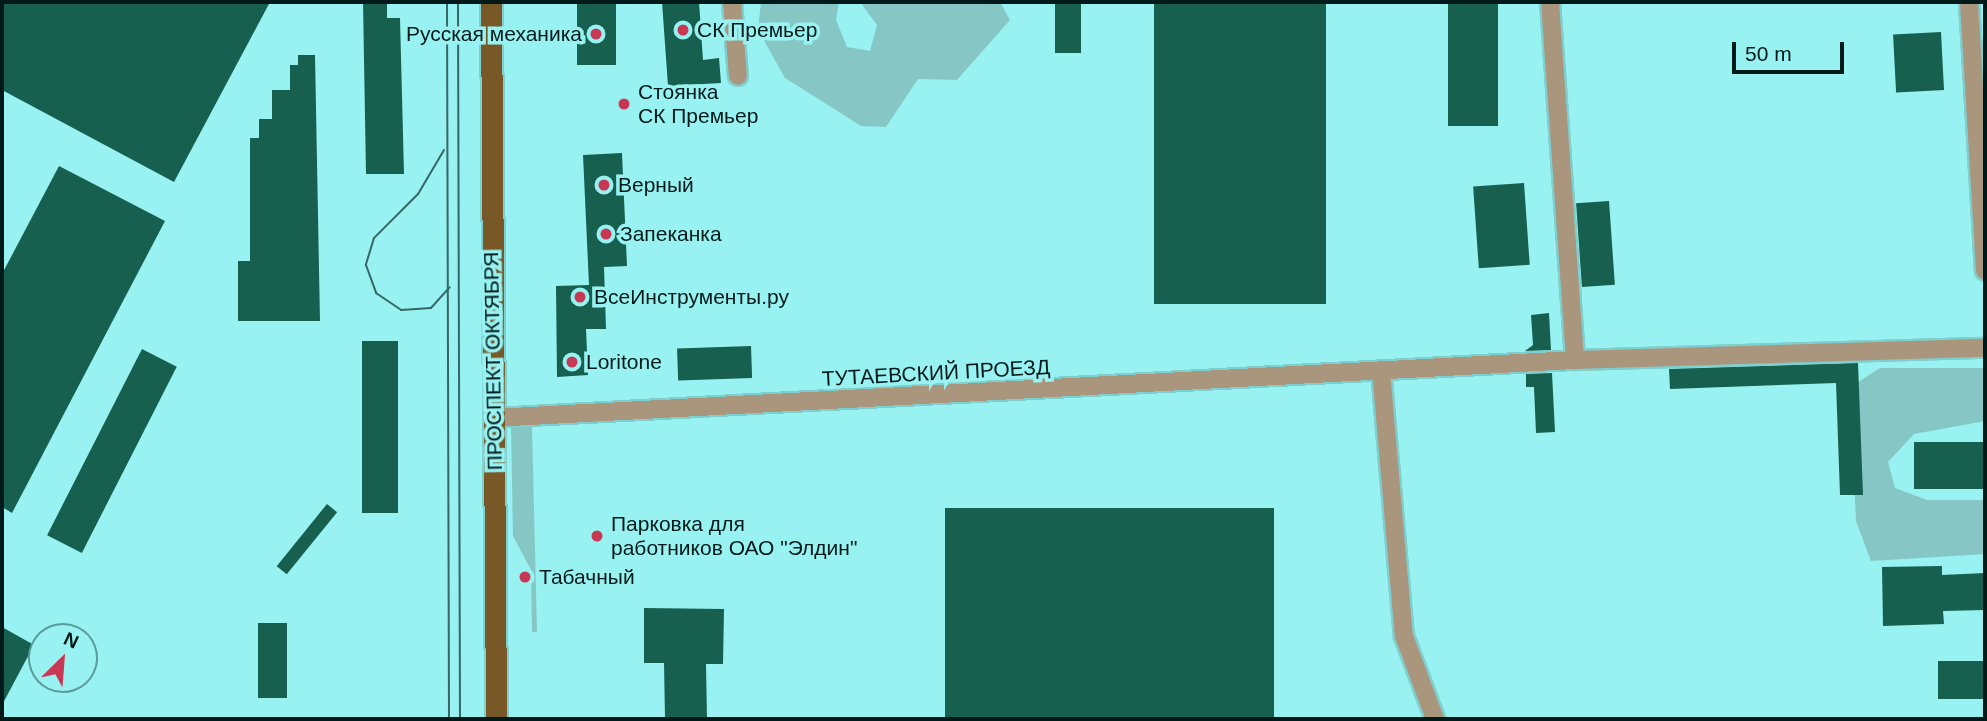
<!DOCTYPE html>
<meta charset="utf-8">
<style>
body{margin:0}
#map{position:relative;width:1987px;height:721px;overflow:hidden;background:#98f2f1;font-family:Helvetica,sans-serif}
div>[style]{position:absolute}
.green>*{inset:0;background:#86c6c5}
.building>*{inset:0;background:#175f4f;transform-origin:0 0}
.roads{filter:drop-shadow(2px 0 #80cfcf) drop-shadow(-2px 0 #80cfcf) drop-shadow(0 2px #80cfcf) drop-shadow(0 -2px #80cfcf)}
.street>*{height:18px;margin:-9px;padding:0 9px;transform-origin:9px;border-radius:9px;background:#a9967d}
.primary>*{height:21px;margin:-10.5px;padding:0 10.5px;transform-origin:10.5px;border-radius:10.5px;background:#795827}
.tram>*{height:2px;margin:-1px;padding:0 1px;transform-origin:1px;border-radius:1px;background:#366766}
.dots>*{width:19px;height:19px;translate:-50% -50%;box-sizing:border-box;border:4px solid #98f2f1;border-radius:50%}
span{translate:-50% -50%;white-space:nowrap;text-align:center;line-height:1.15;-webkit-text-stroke:7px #98f2f1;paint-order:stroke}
.poi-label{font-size:21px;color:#001a1a}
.left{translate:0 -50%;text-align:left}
.right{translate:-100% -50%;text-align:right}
.street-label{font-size:21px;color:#001a1a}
.frame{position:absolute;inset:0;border:4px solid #001a1a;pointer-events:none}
.north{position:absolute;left:28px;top:623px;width:70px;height:70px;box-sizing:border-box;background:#98f2f1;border:2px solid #5b9c9b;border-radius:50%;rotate:25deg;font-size:19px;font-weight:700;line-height:28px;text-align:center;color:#001a1a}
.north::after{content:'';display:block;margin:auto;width:24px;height:32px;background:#c83854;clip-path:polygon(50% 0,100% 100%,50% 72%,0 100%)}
.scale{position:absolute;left:1732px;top:42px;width:112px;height:32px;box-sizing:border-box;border:4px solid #001a1a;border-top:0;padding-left:9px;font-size:21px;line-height:24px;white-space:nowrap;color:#001a1a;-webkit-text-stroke:5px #98f2f1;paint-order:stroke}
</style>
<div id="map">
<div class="green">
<i style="clip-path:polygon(761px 2px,839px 2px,836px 20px,847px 47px,870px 51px,877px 25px,860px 2px,1000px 2px,1010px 20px,957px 80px,918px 79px,886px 127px,861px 126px,785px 78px,758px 30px)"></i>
<i style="clip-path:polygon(1880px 368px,1985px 368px,1985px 421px,1914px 434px,1888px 462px,1895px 488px,1927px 500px,1985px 500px,1985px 554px,1871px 561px,1856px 521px,1852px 436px,1858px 382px)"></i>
<i style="clip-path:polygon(511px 426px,532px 426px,537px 632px,532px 632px,531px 570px,513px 536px)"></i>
</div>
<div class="building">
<i style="clip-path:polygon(2px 2px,270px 2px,174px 182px,2px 90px)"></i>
<i style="clip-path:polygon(363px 2px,387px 2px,387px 18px,400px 18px,404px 174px,366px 174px)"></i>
<i style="left:577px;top:2px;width:39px;height:63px"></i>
<i style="clip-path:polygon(662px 2px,699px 2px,703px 60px,719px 58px,721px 83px,668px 86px)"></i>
<i style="left:1055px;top:2px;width:26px;height:51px"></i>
<i style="left:1154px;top:2px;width:172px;height:302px"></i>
<i style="left:1448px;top:2px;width:50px;height:124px"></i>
<i style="left:1941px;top:32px;width:58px;height:48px;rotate:87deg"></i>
<i style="clip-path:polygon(298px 55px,315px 55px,320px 321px,238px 321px,238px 261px,250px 261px,250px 138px,259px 138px,259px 119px,272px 119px,272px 90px,290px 90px,290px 65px,298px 65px)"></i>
<i style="clip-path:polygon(622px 153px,627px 266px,604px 267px,606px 329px,586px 329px,588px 375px,557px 377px,556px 286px,589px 285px,583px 155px)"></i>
<i style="clip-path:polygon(59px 166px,165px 221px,12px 513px,2px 507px,2px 274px)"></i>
<i style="left:1524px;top:183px;width:82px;height:51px;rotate:86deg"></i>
<i style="left:1609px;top:201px;width:84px;height:33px;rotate:86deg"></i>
<i style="clip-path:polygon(1549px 313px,1551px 350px,1525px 351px,1533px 345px,1531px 315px)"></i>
<i style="left:362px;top:341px;width:36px;height:172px"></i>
<i style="left:751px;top:346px;width:32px;height:74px;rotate:88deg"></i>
<i style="left:142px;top:349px;width:39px;height:209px;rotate:27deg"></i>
<i style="clip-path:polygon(1858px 363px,1863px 495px,1840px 495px,1836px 383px,1670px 389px,1669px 369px)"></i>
<i style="clip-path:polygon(1552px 373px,1555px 432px,1536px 433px,1534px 387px,1526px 387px,1526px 374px)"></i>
<i style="left:1985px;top:442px;width:47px;height:71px;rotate:90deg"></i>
<i style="left:327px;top:504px;width:13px;height:80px;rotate:39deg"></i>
<i style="left:945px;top:508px;width:329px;height:211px"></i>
<i style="clip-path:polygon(1942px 566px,1942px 575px,1985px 573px,1985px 610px,1943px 611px,1944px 624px,1883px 626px,1882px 567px)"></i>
<i style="clip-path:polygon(644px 608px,724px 609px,723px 664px,706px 664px,707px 719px,665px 719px,664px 663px,644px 663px)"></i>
<i style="left:258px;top:623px;width:29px;height:75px"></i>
<i style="clip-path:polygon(2px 627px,34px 645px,2px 705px)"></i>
<i style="left:1985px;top:661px;width:38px;height:47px;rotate:90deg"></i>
</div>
<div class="roads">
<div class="street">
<i style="left:732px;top:2px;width:74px;rotate:85.4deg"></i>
<i style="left:1550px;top:2px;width:359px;rotate:86deg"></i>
<i style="left:1969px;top:2px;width:269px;rotate:86.6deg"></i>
<i style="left:1381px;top:370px;width:267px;rotate:85.1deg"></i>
<i style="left:1404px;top:636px;width:89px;rotate:69.5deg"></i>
<i style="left:493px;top:418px;width:1084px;rotate:-3.07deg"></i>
<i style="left:1575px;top:360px;width:410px;rotate:-1.7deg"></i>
</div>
<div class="primary">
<i style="left:491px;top:2px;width:717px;rotate:89.6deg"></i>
</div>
</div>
<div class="tram">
<i style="left:447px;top:2px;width:717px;rotate:89.84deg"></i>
<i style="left:458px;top:2px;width:717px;rotate:89.84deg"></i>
<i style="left:444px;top:150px;width:51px;rotate:120.6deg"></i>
<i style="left:418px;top:194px;width:62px;rotate:135deg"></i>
<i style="left:374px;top:238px;width:28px;rotate:107deg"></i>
<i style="left:366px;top:265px;width:30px;rotate:70deg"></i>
<i style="left:376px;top:293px;width:30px;rotate:34deg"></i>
<i style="left:401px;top:310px;width:30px;rotate:-4deg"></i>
<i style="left:431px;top:308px;width:28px;rotate:-48deg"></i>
</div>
<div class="dots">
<i style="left:683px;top:30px;background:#c83854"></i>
<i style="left:596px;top:34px;background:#c83854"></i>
<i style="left:624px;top:104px;background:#c83854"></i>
<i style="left:604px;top:185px;background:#c83854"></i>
<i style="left:606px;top:234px;background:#c83854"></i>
<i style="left:580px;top:297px;background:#c83854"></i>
<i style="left:572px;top:362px;background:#c83854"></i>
<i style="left:597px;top:536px;background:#c83854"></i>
<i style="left:525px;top:577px;background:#c83854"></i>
</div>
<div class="poi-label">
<span class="left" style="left:697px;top:30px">СК Премьер</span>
<span class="right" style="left:582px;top:34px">Русская механика</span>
<span class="left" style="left:638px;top:104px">Стоянка<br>СК Премьер</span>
<span class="left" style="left:618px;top:185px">Верный</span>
<span class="left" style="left:620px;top:234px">Запеканка</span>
<span class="left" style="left:594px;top:297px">ВсеИнструменты.ру</span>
<span class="left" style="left:586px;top:362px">Loritone</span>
<span class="left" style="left:611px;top:536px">Парковка для<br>работников ОАО "Элдин"</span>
<span class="left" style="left:539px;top:577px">Табачный</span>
</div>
<div class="street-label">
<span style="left:493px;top:361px;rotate:-91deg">ПРОСПЕКТ ОКТЯБРЯ</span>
<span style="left:936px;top:373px;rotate:-3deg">ТУТАЕВСКИЙ ПРОЕЗД</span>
</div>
<div class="frame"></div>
<div class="north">N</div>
<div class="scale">50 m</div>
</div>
